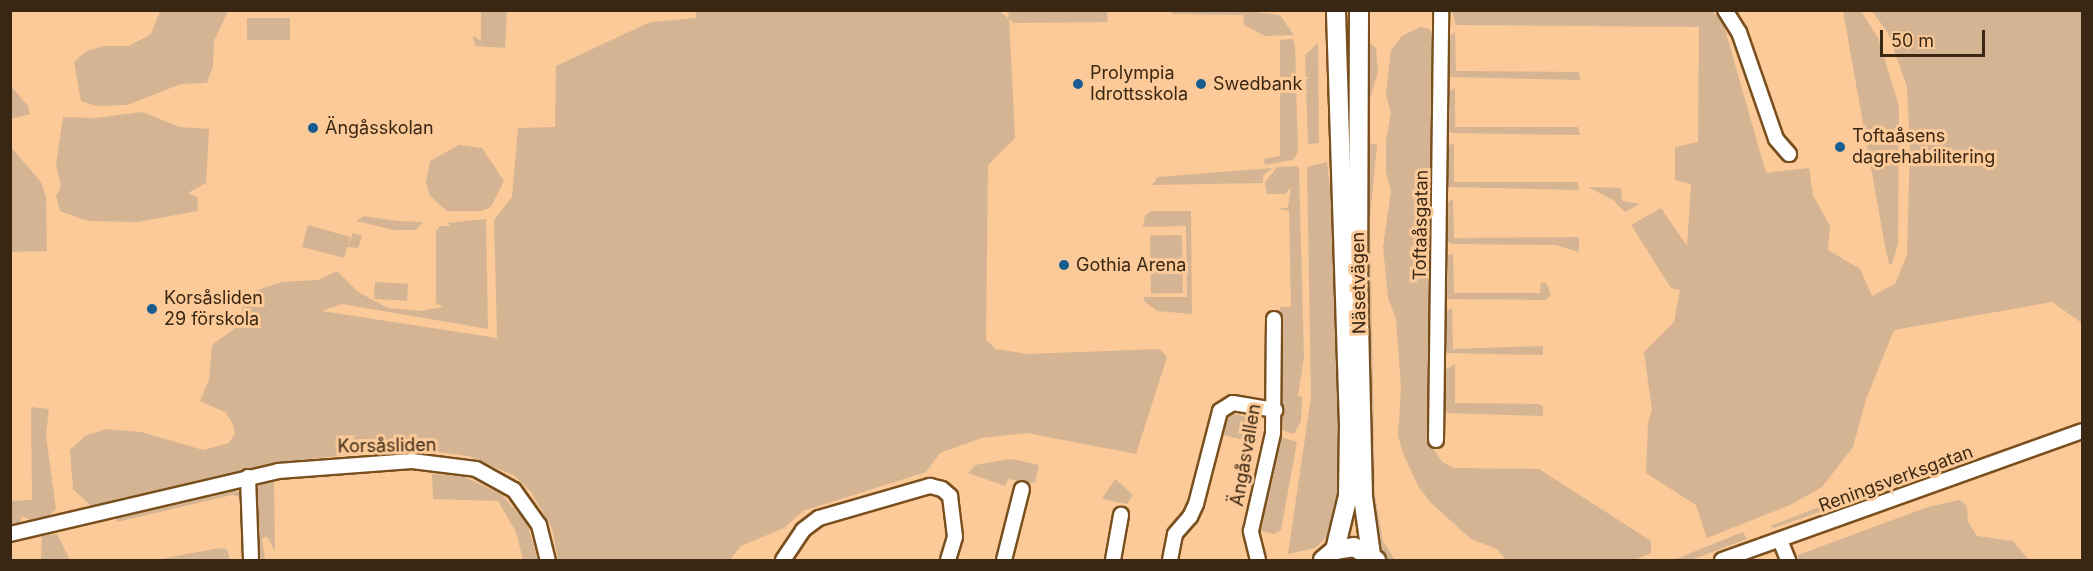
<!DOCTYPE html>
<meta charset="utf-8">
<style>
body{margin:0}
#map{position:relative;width:2093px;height:571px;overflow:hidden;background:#fbca98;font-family:Inter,sans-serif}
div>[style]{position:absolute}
.green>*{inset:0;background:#d5b493;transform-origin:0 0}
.roads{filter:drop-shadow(2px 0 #794f1e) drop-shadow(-2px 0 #794f1e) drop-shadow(0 2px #794f1e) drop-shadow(0 -2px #794f1e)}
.minor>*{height:14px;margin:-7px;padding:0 7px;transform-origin:7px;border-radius:7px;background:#fff}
.tertiary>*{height:18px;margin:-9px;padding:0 9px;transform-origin:9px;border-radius:9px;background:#fff}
.dots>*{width:16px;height:16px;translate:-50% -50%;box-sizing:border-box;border:3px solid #fbca98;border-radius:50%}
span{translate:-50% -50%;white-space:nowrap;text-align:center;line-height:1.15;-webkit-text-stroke:6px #fbca98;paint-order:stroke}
.poi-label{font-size:18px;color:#3a2713}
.left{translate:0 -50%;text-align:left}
.street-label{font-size:18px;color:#3a2713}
.frame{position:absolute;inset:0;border:12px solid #3a2713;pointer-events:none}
.scale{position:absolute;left:1880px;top:30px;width:105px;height:27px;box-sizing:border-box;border:3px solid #3a2713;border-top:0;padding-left:8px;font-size:18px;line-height:21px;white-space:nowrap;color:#3a2713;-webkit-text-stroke:4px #fbca98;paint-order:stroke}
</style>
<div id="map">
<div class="green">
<i style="clip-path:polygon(696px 10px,998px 10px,1008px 18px,1009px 11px,1107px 11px,1108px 22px,1014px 23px,1009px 19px,1015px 138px,988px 165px,986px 340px,996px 349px,1027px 354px,1160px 349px,1167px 357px,1136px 454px,1027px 433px,982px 438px,940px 453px,926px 472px,803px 511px,784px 528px,741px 546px,730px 560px,558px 560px,552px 528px,531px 492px,515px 476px,468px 456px,438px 452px,400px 449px,292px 461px,91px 506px,73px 489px,70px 450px,85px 436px,106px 429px,141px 432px,203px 450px,229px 443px,235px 433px,232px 422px,225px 412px,200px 401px,209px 380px,212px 345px,235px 328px,242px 316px,242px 302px,255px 291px,281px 282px,318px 280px,337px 271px,358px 292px,388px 308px,420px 311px,443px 307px,436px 303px,436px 231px,440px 226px,451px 226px,447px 223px,486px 219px,488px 329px,342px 304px,322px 311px,497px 338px,494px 220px,512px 197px,518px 128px,555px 127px,556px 66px,650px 22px,696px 18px)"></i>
<i style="clip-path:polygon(1240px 10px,1280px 15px,1294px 35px,1265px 36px,1244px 25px,1243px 15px,1172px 14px,1172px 11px)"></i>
<i style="clip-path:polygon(160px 11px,228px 11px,214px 41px,213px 66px,207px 83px,181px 84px,127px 105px,96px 106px,81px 101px,74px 62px,85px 52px,103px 46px,129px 46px,151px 34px)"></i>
<i style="clip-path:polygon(481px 11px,507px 11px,505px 48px,475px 46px,473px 36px,481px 41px)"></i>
<i style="clip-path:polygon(1452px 11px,1713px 12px,1723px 22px,1766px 173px,1809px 168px,1813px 195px,1830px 226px,1828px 250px,1860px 269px,1872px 296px,1895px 284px,1907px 255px,1910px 144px,1907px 87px,1888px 33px,1872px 11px,2082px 11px,2082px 323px,2052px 302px,1894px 330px,1866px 399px,1853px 447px,1822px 487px,1790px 505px,1707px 538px,1696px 505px,1646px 473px,1648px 423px,1652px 410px,1644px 352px,1674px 322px,1680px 290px,1671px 288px,1631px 225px,1661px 208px,1687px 246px,1691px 184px,1675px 180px,1675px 147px,1698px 142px,1699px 27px,1456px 25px)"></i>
<i style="clip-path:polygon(1843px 11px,1861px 11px,1878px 38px,1899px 106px,1898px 244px,1892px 264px,1889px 264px,1885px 246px)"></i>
<i style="left:247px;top:18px;width:43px;height:22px"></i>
<i style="clip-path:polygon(1420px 27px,1430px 29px,1433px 36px,1429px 442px,1442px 462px,1454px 468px,1539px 469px,1651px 541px,1651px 553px,1634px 560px,1506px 560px,1497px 549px,1471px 539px,1431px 503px,1418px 486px,1403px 453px,1398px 436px,1401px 388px,1396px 319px,1388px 298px,1383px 247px,1391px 191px,1386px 172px,1386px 141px,1391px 113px,1386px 95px,1391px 50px,1402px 36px)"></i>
<i style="clip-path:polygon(1455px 32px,1456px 71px,1578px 72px,1581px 80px,1451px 77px,1446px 73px,1447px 38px)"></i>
<i style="clip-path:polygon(1292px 39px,1295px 44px,1298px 152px,1293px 160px,1265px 165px,1264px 159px,1280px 156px,1280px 40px)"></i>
<i style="clip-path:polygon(1367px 41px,1376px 48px,1378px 72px,1370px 99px)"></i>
<i style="clip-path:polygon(1318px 43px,1319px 143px,1308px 144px,1305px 55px)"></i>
<i style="clip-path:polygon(11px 86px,28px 106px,30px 114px,11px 119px)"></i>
<i style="clip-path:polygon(1455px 88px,1455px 127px,1578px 127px,1580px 135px,1451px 133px,1445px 128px,1445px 94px)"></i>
<i style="clip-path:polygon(142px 112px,180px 127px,209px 129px,206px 183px,188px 193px,197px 197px,198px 211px,138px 222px,88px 221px,60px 211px,56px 196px,61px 186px,56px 165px,63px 117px,95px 118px)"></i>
<i style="clip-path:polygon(1370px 143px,1377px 145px,1370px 219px,1375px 496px,1383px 541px,1395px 560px,1384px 560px,1378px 552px,1369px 505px,1366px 189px)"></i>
<i style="clip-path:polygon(1454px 143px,1454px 182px,1578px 182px,1579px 190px,1448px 187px,1446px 147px)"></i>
<i style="clip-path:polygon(459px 145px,482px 148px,504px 181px,491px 207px,482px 211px,447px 211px,430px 196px,426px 183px,430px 161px)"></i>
<i style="clip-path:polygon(10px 146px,41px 182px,46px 197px,47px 251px,11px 252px)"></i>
<i style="clip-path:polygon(1327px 162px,1334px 222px,1341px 486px,1331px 533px,1315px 548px,1288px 554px,1311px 397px,1307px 167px)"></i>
<i style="clip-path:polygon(1277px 167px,1297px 166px,1299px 169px,1304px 357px,1298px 396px,1302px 397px,1301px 421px,1294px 434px,1281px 430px,1280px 307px,1291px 307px,1289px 211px,1277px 208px,1288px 208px,1291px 187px,1285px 194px,1267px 194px,1265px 182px)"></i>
<i style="clip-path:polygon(1273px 168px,1263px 175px,1263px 183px,1152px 185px,1158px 177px)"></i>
<i style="clip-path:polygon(1588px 187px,1621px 188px,1622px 201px,1640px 204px,1625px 212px,1613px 200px)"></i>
<i style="clip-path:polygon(1453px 199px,1454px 238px,1579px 237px,1579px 252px,1556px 245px,1451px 244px,1445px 240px,1445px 204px)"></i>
<i style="clip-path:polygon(1151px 211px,1191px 211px,1192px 314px,1157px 311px,1145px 302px,1143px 297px,1187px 297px,1186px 226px,1143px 227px,1145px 215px)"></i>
<i style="clip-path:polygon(364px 216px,397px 221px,423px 222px,416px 230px,394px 230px,356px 221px)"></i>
<i style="clip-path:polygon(308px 225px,350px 237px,348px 246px,353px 233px,362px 236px,358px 248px,347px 247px,344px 258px,302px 247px)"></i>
<i style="left:1182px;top:235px;width:58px;height:32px;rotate:89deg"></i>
<i style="clip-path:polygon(1453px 253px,1454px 293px,1540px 293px,1541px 283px,1546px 283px,1551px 295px,1546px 300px,1447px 299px,1444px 295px,1445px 257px)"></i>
<i style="left:375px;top:282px;width:33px;height:17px;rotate:3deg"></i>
<i style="clip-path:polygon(1452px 308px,1453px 349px,1543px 346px,1543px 355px,1447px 353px,1443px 348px,1444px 313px)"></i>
<i style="clip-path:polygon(1455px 364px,1455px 403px,1537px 404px,1543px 406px,1543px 416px,1448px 413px,1442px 408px,1443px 371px)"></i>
<i style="clip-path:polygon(31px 407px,49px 409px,46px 436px,56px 509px,44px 520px,32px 521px,22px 516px,19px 526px,11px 529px,11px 501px,32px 500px)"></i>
<i style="clip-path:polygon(1226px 412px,1258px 420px,1258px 443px,1218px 434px)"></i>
<i style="clip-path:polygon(1280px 437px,1297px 442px,1281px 530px,1274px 534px,1261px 531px,1259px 522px)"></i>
<i style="clip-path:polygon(1011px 459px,1039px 465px,1035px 483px,1008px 479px,1005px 486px,968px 473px,975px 465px)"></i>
<i style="clip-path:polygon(432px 474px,463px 476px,501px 494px,527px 523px,538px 560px,523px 560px,516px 532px,498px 501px,433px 499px)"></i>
<i style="clip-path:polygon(1115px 479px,1133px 495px,1127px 504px,1102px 499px)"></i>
<i style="clip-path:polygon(274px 482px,275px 551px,267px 537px,262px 538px,265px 560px,256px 560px,256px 493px,260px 484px)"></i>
<i style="clip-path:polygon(1876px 485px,1888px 488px,1774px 528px,1770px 526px)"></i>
<i style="clip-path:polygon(227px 490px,239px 492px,242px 504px,238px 496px,232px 495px,117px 522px,116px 516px)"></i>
<i style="clip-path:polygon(1960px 500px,1967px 506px,1968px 522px,1977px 536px,2013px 541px,2029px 560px,1798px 560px,1798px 555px,1928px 507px)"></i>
<i style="clip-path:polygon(1743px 532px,1747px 539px,1691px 560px,1673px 560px)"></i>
<i style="clip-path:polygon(57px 534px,70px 560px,41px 560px,42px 536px)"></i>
<i style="clip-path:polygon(220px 548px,227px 549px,230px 560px,155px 560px)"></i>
</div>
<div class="roads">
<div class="minor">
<i style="left:1725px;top:10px;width:26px;rotate:58deg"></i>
<i style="left:1739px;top:32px;width:113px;rotate:70.9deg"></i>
<i style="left:1776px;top:139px;width:20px;rotate:49deg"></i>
<i style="left:1436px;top:440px;width:430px;rotate:-89.3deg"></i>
<i style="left:248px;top:477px;width:83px;rotate:87.9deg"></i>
<i style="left:10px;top:534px;width:275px;rotate:-13.2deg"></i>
<i style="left:278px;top:471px;width:134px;rotate:-4.3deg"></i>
<i style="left:412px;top:461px;width:64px;rotate:7.1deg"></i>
<i style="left:476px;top:469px;width:43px;rotate:28.9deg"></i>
<i style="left:514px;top:490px;width:43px;rotate:54.5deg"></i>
<i style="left:539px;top:525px;width:36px;rotate:76deg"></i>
<i style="left:1780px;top:540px;width:22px;rotate:68deg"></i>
<i style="left:783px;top:560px;width:36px;rotate:-56deg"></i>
<i style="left:803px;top:530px;width:20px;rotate:-37deg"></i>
<i style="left:819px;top:518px;width:116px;rotate:-16.1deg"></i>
<i style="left:930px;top:486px;width:12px;rotate:14deg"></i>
<i style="left:942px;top:489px;width:11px;rotate:41deg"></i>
<i style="left:950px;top:496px;width:41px;rotate:83deg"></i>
<i style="left:955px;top:537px;width:24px;rotate:107deg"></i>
<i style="left:1004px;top:560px;width:73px;rotate:-75.8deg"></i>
<i style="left:1113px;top:560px;width:46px;rotate:-79.9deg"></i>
<i style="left:1170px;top:560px;width:26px;rotate:-79deg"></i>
<i style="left:1175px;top:534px;width:23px;rotate:-49deg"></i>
<i style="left:1190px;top:517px;width:14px;rotate:-65deg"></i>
<i style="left:1196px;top:504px;width:96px;rotate:-75.5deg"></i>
<i style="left:1220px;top:411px;width:15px;rotate:-32deg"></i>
<i style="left:1233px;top:403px;width:43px;rotate:9.5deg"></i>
<i style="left:1258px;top:560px;width:30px;rotate:-104deg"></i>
<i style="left:1251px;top:531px;width:100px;rotate:-77.3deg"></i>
<i style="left:1273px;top:433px;width:114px;rotate:-89.5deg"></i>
<i style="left:1722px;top:560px;width:382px;rotate:-19.7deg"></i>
</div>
<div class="tertiary">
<i style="left:1359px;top:10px;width:267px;rotate:90.2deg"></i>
<i style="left:1358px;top:277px;width:220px;rotate:88.7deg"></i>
<i style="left:1363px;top:497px;width:59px;rotate:82.1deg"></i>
<i style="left:1335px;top:550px;width:56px;rotate:-76.5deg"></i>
<i style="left:1348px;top:496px;width:70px;rotate:-89.2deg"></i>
<i style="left:1349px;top:426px;width:416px;rotate:-91.8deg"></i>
<i style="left:1323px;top:560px;width:16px;rotate:-40deg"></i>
<i style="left:1335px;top:550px;width:19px;rotate:-9deg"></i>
<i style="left:1354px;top:547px;width:26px;rotate:31deg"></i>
</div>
</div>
<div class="dots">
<i style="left:1078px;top:84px;background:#185d91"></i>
<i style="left:1201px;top:84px;background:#185d91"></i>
<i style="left:313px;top:128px;background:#185d91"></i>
<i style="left:1840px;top:147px;background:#185d91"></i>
<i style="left:1064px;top:265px;background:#185d91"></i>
<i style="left:152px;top:309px;background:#185d91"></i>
</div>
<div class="poi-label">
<span class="left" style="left:1090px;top:84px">Prolympia<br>Idrottsskola</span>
<span class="left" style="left:1213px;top:84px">Swedbank</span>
<span class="left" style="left:325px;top:128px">Ängåsskolan</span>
<span class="left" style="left:1852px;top:147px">Toftaåsens<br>dagrehabilitering</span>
<span class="left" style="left:1076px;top:265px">Gothia Arena</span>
<span class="left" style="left:164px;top:309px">Korsåsliden<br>29 förskola</span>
</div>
<div class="street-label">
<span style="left:1421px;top:225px;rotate:-89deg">Toftaåsgatan</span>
<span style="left:1359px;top:283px;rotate:-91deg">Näsetvägen</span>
<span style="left:387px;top:446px;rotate:-1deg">Korsåsliden</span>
<span style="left:1246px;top:455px;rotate:-80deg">Ängåsvallen</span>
<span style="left:1896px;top:479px;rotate:-20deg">Reningsverksgatan</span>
</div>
<div class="frame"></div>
<div class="scale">50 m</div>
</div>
